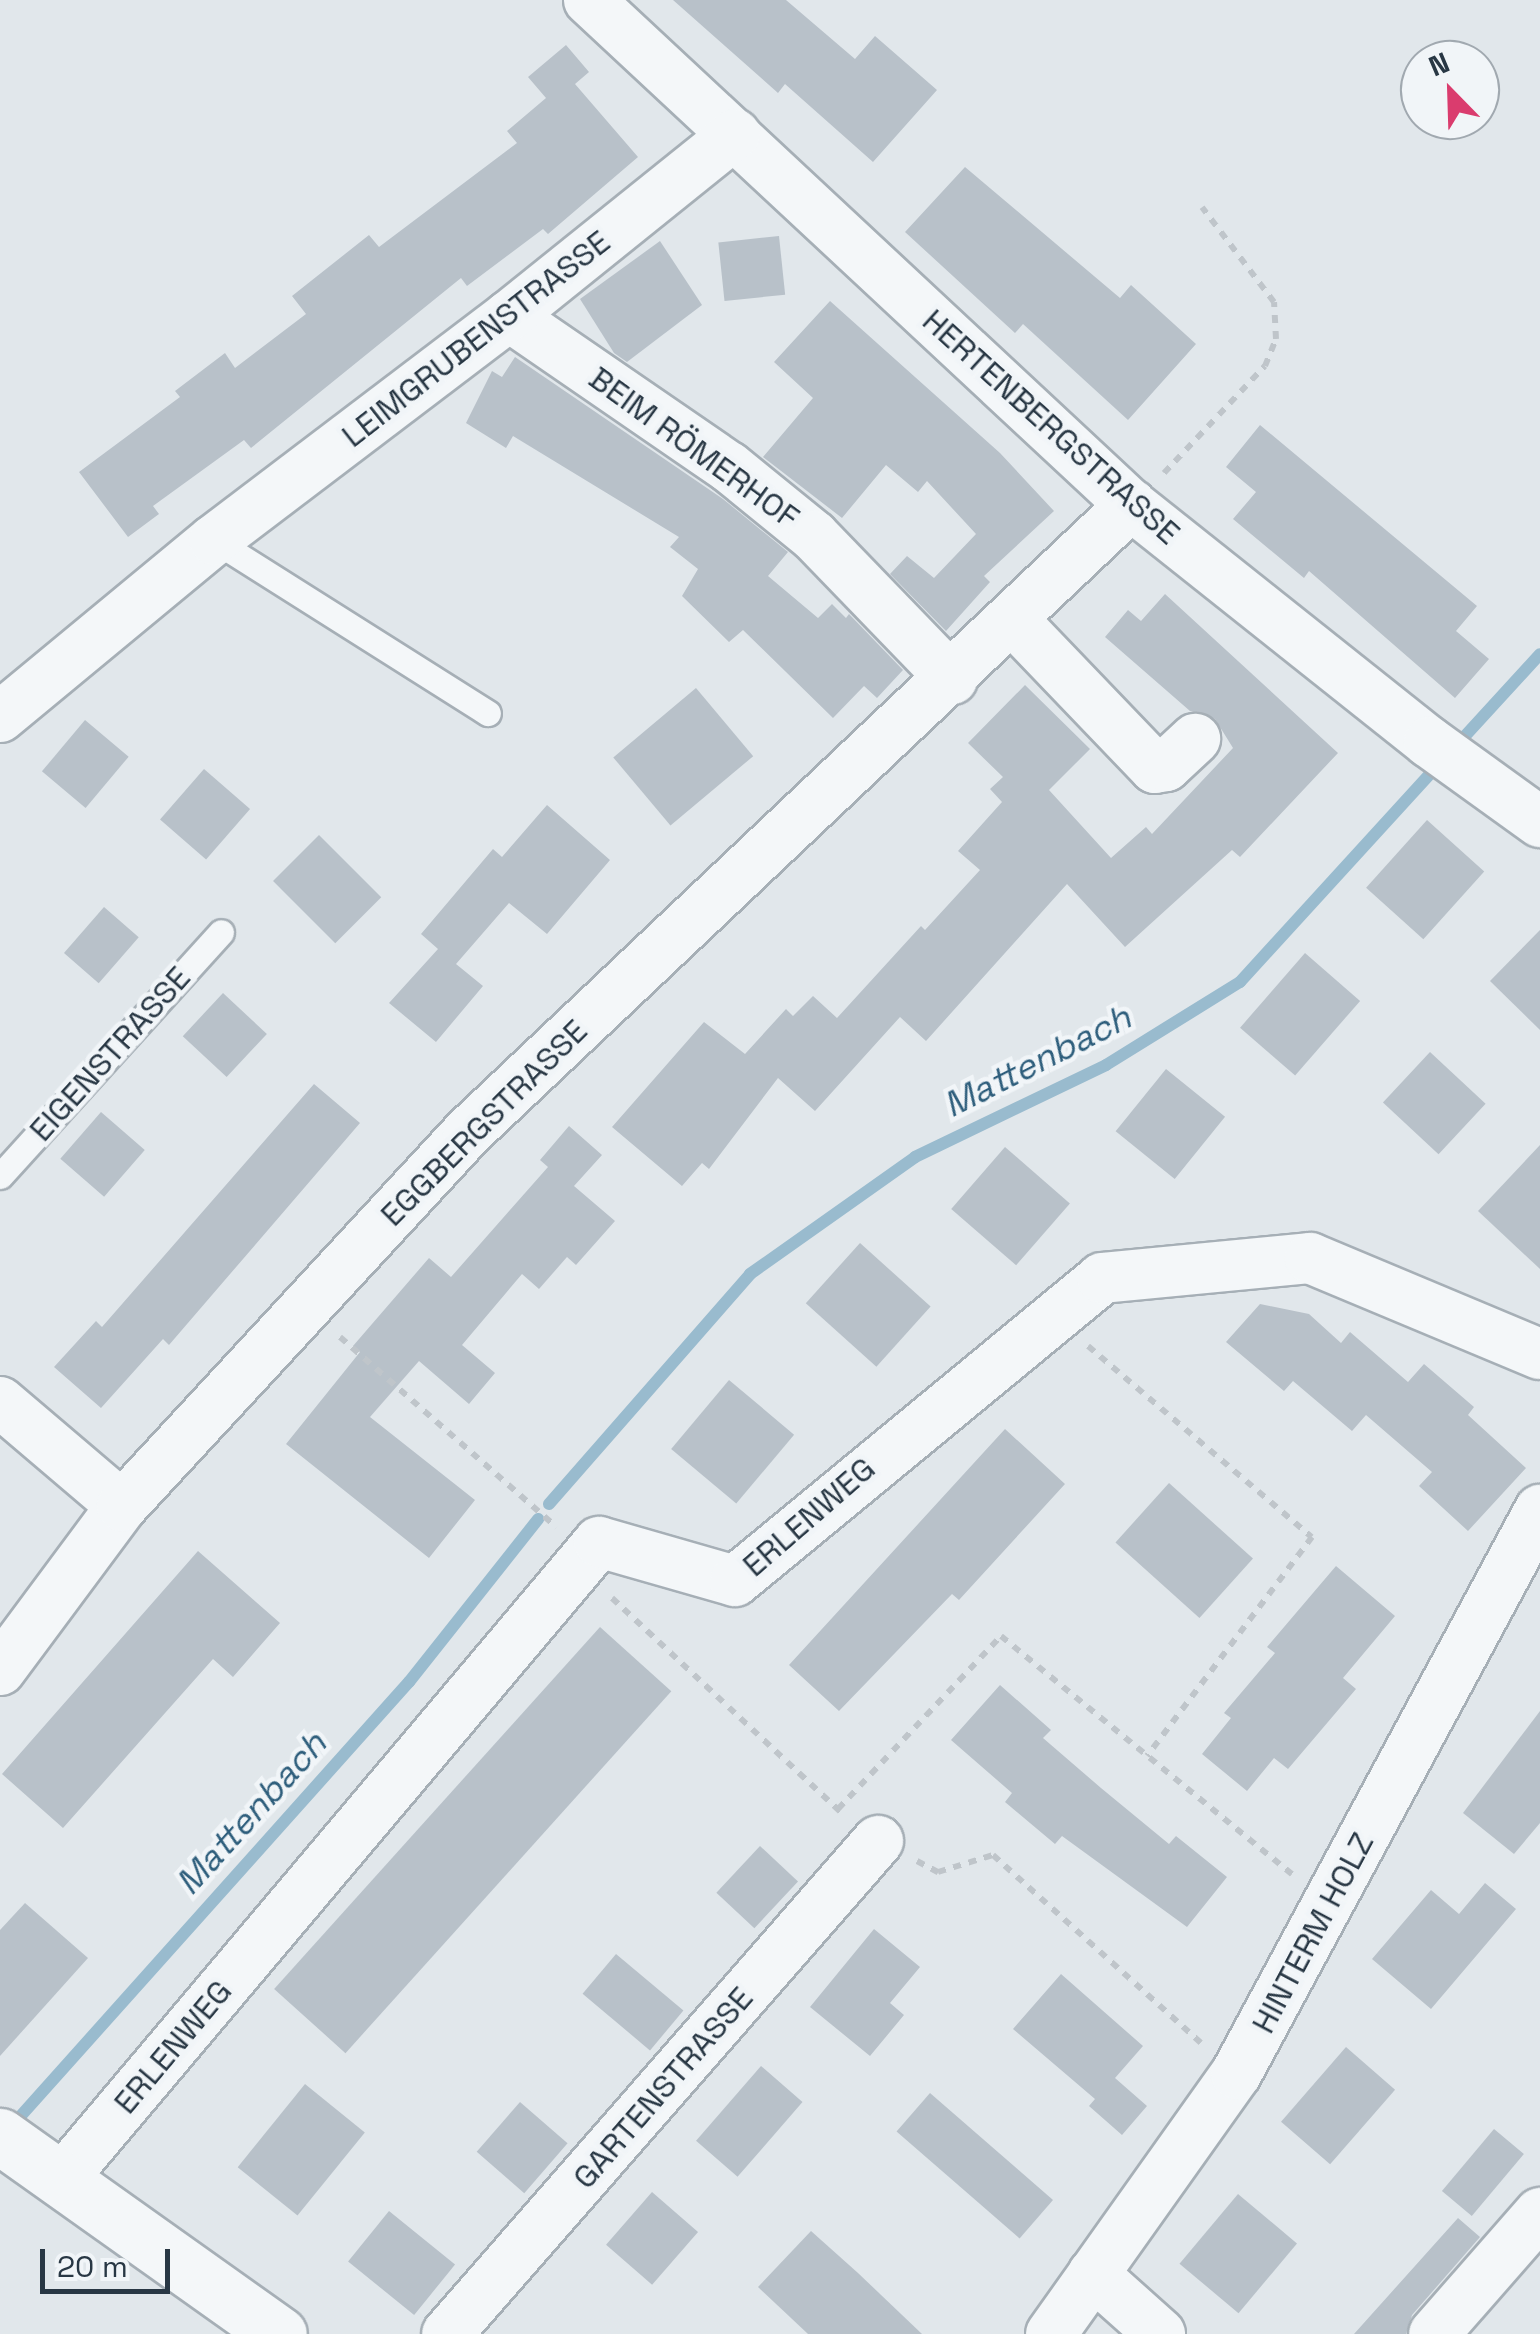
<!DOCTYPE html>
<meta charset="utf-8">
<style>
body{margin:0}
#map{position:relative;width:1540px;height:2334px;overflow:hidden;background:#e1e7eb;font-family:"Space Grotesk",sans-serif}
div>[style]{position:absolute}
.stream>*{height:12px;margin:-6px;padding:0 6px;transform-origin:6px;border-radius:6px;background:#99bbce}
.building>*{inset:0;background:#b8c1c9;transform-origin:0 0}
.path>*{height:6px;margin-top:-3px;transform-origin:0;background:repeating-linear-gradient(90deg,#bfc5ca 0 8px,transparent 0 16px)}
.roads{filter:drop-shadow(2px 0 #a6afb6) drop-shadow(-2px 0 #a6afb6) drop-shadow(0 2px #a6afb6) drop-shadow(0 -2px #a6afb6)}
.service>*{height:25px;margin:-12.5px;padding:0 12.5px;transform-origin:12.5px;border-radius:12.5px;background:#f4f7f9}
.minor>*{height:50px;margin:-25px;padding:0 25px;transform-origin:25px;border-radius:25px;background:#f4f7f9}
.tertiary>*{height:55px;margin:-27.5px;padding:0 27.5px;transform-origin:27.5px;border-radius:27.5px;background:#f4f7f9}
span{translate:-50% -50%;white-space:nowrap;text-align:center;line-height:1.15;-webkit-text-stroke:9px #f1f5f8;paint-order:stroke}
.street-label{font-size:32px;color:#283744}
.water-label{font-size:35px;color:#2e5e7c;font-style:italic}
.north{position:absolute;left:1400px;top:40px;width:100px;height:100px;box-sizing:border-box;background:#f1f5f8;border:2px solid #a1a9b0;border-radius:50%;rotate:337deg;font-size:28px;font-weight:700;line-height:40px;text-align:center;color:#283744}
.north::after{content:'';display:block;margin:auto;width:35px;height:45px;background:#da3c6e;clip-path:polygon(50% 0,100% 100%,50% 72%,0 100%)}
.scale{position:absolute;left:40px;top:2249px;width:130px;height:45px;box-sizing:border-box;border:5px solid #283744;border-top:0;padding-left:12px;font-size:30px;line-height:35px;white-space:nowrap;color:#283744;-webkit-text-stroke:8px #f1f5f8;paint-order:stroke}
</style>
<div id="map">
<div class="stream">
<i style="left:1454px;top:748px;width:127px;rotate:-47.5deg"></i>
<i style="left:549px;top:1504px;width:305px;rotate:-48.8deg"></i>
<i style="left:750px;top:1274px;width:202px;rotate:-35.3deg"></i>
<i style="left:915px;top:1157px;width:212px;rotate:-25.7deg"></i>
<i style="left:1106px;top:1065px;width:158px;rotate:-31.8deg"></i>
<i style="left:1240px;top:982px;width:297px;rotate:-47.6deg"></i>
<i style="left:9px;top:2129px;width:600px;rotate:-48.18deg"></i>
<i style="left:409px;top:1682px;width:208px;rotate:-51.6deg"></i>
</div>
<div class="building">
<i style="clip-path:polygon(673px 0,786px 0,855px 59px,875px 36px,937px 90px,873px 162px,785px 84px,778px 93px)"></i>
<i style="clip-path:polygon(566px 45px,589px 72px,575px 84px,638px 157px,548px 234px,543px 229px,467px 286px,461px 278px,251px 448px,244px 440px,153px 506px,159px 514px,128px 537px,79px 472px,180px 397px,175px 391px,225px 353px,235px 368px,306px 314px,292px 296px,369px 235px,379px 247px,517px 143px,507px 131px,546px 98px,528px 77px)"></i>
<i style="clip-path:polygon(965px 167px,1120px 298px,1131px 285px,1196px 344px,1128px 420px,1023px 324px,1015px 333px,905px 232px)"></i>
<i style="left:779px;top:236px;width:59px;height:61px;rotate:84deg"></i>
<i style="clip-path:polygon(660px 241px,702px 305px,627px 362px,614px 353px,580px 299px)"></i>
<i style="clip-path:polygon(830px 301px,1000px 453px,1054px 511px,984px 576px,990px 582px,946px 631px,890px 574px,907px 556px,934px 578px,976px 534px,927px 481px,918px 492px,886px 465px,842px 518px,763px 457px,813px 398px,774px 362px)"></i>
<i style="clip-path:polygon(515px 357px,723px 499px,788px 552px,768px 576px,818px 618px,832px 604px,846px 618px,849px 614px,903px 670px,877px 698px,864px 686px,833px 718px,743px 630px,729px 642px,682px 596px,698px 569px,670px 547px,679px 537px,513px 436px,506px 448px,466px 423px,492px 371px,502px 377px)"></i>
<i style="clip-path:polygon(1260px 425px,1477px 606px,1456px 631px,1489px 659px,1455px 698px,1309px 571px,1304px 578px,1233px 519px,1256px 492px,1226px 467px)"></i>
<i style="clip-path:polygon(1165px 594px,1338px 753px,1240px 857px,1232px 850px,1125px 947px,1067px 884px,926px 1041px,900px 1017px,815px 1111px,778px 1078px,709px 1169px,702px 1163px,682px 1186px,612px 1127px,704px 1022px,745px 1054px,786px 1009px,793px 1016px,813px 996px,837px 1018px,921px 926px,925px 930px,980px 870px,958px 851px,1002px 802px,990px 789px,1003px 777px,968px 743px,1025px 685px,1090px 749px,1049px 790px,1111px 858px,1146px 827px,1152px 834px,1233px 748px,1215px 719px,1190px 711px,1105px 637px,1128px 610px,1141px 621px)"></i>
<i style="left:696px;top:688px;width:89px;height:108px;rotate:50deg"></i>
<i style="left:85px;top:720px;width:57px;height:67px;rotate:40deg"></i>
<i style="left:204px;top:769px;width:61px;height:67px;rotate:41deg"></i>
<i style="clip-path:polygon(547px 805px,610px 860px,547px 934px,509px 903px,456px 964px,483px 986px,436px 1042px,389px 1003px,438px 949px,421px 934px,493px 849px,502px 857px)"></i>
<i style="left:1427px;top:820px;width:77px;height:91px;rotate:42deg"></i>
<i style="left:319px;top:835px;width:88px;height:65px;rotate:45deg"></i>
<i style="left:104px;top:907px;width:46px;height:61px;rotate:41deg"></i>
<i style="clip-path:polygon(1540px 930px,1540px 1030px,1490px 981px)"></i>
<i style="left:1305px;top:953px;width:73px;height:99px;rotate:41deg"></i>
<i style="left:223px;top:993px;width:60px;height:59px;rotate:43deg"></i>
<i style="left:1430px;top:1052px;width:76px;height:69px;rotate:43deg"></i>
<i style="left:1166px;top:1069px;width:76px;height:80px;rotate:39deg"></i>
<i style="clip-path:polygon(314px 1084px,360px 1123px,169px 1345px,163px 1339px,101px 1408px,54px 1367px,96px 1321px,102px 1327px)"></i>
<i style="left:101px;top:1112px;width:58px;height:62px;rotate:41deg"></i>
<i style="clip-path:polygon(569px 1126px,602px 1155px,574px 1186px,615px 1221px,576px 1265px,567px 1257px,539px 1289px,522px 1274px,462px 1345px,495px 1373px,469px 1404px,419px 1361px,370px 1417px,475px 1500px,429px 1558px,286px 1444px,360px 1352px,353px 1346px,429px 1258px,451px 1277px,548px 1167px,540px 1160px)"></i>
<i style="clip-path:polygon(1540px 1145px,1540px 1269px,1478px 1211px)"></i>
<i style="left:1005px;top:1147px;width:86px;height:82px;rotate:41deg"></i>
<i style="left:860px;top:1243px;width:95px;height:81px;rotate:42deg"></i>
<i style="clip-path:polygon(1260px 1304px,1309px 1314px,1341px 1343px,1350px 1332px,1408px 1382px,1424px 1364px,1474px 1407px,1468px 1415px,1526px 1468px,1468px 1531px,1419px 1486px,1432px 1472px,1366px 1415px,1352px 1431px,1293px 1381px,1284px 1391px,1226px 1342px)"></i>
<i style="left:729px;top:1380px;width:85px;height:90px;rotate:40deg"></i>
<i style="clip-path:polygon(1005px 1429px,1065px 1484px,959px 1600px,952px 1594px,839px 1711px,789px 1665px)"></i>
<i style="left:1169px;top:1483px;width:113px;height:80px;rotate:42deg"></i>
<i style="clip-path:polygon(198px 1551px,280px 1623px,233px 1677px,213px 1659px,63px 1828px,2px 1774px)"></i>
<i style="clip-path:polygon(1336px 1566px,1395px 1616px,1343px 1678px,1356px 1689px,1288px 1769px,1274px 1758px,1247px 1791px,1202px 1754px,1231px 1718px,1224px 1713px,1275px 1653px,1267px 1647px)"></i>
<i style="left:600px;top:1627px;width:96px;height:487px;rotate:42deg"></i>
<i style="clip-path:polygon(1000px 1685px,1051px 1730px,1043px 1738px,1101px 1788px,1169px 1844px,1176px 1836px,1227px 1877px,1187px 1927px,1062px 1836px,1055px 1844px,1005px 1802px,1012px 1793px,951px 1740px)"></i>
<i style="clip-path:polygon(1540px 1711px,1540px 1823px,1514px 1854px,1463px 1813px)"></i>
<i style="left:760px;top:1846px;width:52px;height:64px;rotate:43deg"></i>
<i style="clip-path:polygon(1485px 1883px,1516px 1909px,1431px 2009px,1372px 1959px,1431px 1890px,1459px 1914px)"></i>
<i style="clip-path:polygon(25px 1903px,88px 1958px,0 2056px,0 1930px)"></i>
<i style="clip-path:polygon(874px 1929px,920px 1967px,890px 2003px,904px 2015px,870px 2056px,810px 2007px)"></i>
<i style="left:616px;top:1954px;width:88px;height:52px;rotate:40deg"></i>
<i style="clip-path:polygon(1061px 1974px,1143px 2046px,1115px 2078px,1147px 2106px,1122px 2135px,1089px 2106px,1095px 2099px,1013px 2029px)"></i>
<i style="left:1346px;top:2047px;width:65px;height:99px;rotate:41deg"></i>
<i style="left:761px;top:2066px;width:55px;height:99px;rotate:41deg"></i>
<i style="left:305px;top:2084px;width:77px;height:107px;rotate:39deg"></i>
<i style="left:930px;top:2093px;width:163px;height:51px;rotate:41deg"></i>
<i style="left:520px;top:2102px;width:63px;height:66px;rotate:41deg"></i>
<i style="left:1494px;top:2129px;width:39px;height:81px;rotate:40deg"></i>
<i style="left:652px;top:2192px;width:61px;height:70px;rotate:41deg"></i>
<i style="left:1238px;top:2194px;width:77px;height:91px;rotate:40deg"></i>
<i style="left:389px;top:2211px;width:85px;height:65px;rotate:39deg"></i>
<i style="clip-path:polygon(1458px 2218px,1480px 2237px,1412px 2315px,1406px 2334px,1354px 2334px)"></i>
<i style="clip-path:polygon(811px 2231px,858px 2273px,922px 2334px,808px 2334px,758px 2287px)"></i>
</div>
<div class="path">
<i style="left:1164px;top:473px;width:147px;rotate:-46.7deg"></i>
<i style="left:1265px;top:366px;width:29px;rotate:-68deg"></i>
<i style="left:1276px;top:339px;width:37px;rotate:-93deg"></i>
<i style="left:1274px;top:302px;width:119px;rotate:-127.2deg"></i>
<i style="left:340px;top:1337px;width:288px;rotate:41.3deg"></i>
<i style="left:1088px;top:1346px;width:294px;rotate:40.5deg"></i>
<i style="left:1312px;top:1537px;width:274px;rotate:127deg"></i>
<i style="left:612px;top:1598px;width:318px;rotate:43.1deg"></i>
<i style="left:838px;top:1809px;width:238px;rotate:-46.7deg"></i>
<i style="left:1001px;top:1636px;width:376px;rotate:39.3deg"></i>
<i style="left:917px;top:1861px;width:24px;rotate:28deg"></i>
<i style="left:938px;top:1872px;width:58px;rotate:-17.2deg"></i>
<i style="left:993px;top:1855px;width:280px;rotate:42.1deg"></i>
</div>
<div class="roads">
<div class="service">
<i style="left:214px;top:540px;width:324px;rotate:32.3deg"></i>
<i style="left:0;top:1176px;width:329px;rotate:-47.8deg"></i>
</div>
<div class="minor">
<i style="left:589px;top:0;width:741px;rotate:42.98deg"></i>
<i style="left:1131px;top:505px;width:381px;rotate:38.5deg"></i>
<i style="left:1429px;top:742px;width:137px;rotate:35.8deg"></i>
<i style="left:509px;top:316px;width:267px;rotate:34.5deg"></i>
<i style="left:729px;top:467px;width:109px;rotate:39.1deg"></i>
<i style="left:814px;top:536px;width:199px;rotate:46deg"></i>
<i style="left:1013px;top:620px;width:205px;rotate:46.2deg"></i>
<i style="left:1155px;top:768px;width:11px;rotate:-10deg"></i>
<i style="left:1166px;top:766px;width:40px;rotate:-43deg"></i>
<i style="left:0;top:717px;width:278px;rotate:-39.6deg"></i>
<i style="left:214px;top:540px;width:370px;rotate:-37.2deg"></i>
<i style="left:509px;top:316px;width:290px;rotate:-38.8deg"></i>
<i style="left:0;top:1402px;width:160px;rotate:40.4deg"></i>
<i style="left:0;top:1670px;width:204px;rotate:-53.4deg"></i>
<i style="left:122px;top:1506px;width:510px;rotate:-47.23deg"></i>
<i style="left:468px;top:1132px;width:913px;rotate:-43.4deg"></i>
<i style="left:60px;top:2181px;width:836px;rotate:-49.85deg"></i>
<i style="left:599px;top:1542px;width:141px;rotate:16deg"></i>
<i style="left:735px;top:1581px;width:476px;rotate:-39.5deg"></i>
<i style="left:1102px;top:1278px;width:209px;rotate:-5.5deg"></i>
<i style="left:1310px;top:1258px;width:249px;rotate:22.7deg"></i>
<i style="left:1093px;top:2274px;width:90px;rotate:41.8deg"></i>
<i style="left:447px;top:2334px;width:655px;rotate:-48.84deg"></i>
<i style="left:1051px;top:2334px;width:319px;rotate:-54.6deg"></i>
<i style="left:1236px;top:2074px;width:641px;rotate:-61.68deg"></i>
<i style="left:1434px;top:2334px;width:161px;rotate:-48.8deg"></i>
</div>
<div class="tertiary">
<i style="left:0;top:2136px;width:342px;rotate:35.4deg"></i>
</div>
</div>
<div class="street-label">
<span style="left:476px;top:339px;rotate:-38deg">LEIMGRUBENSTRASSE</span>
<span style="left:1051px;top:427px;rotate:42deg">HERTENBERGSTRASSE</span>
<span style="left:694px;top:448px;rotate:36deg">BEIM RÖMERHOF</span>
<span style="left:110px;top:1054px;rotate:-48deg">EIGENSTRASSE</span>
<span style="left:484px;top:1123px;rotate:-45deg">EGGBERGSTRASSE</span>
<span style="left:809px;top:1517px;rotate:-41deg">ERLENWEG</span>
<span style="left:1313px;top:1933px;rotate:-62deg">HINTERM HOLZ</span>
<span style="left:173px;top:2047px;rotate:-50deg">ERLENWEG</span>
<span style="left:663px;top:2088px;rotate:-49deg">GARTENSTRASSE</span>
</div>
<div class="water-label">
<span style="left:1037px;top:1061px;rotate:-27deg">Mattenbach</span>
<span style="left:251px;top:1813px;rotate:-48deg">Mattenbach</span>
</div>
<div class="north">N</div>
<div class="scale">20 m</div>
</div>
